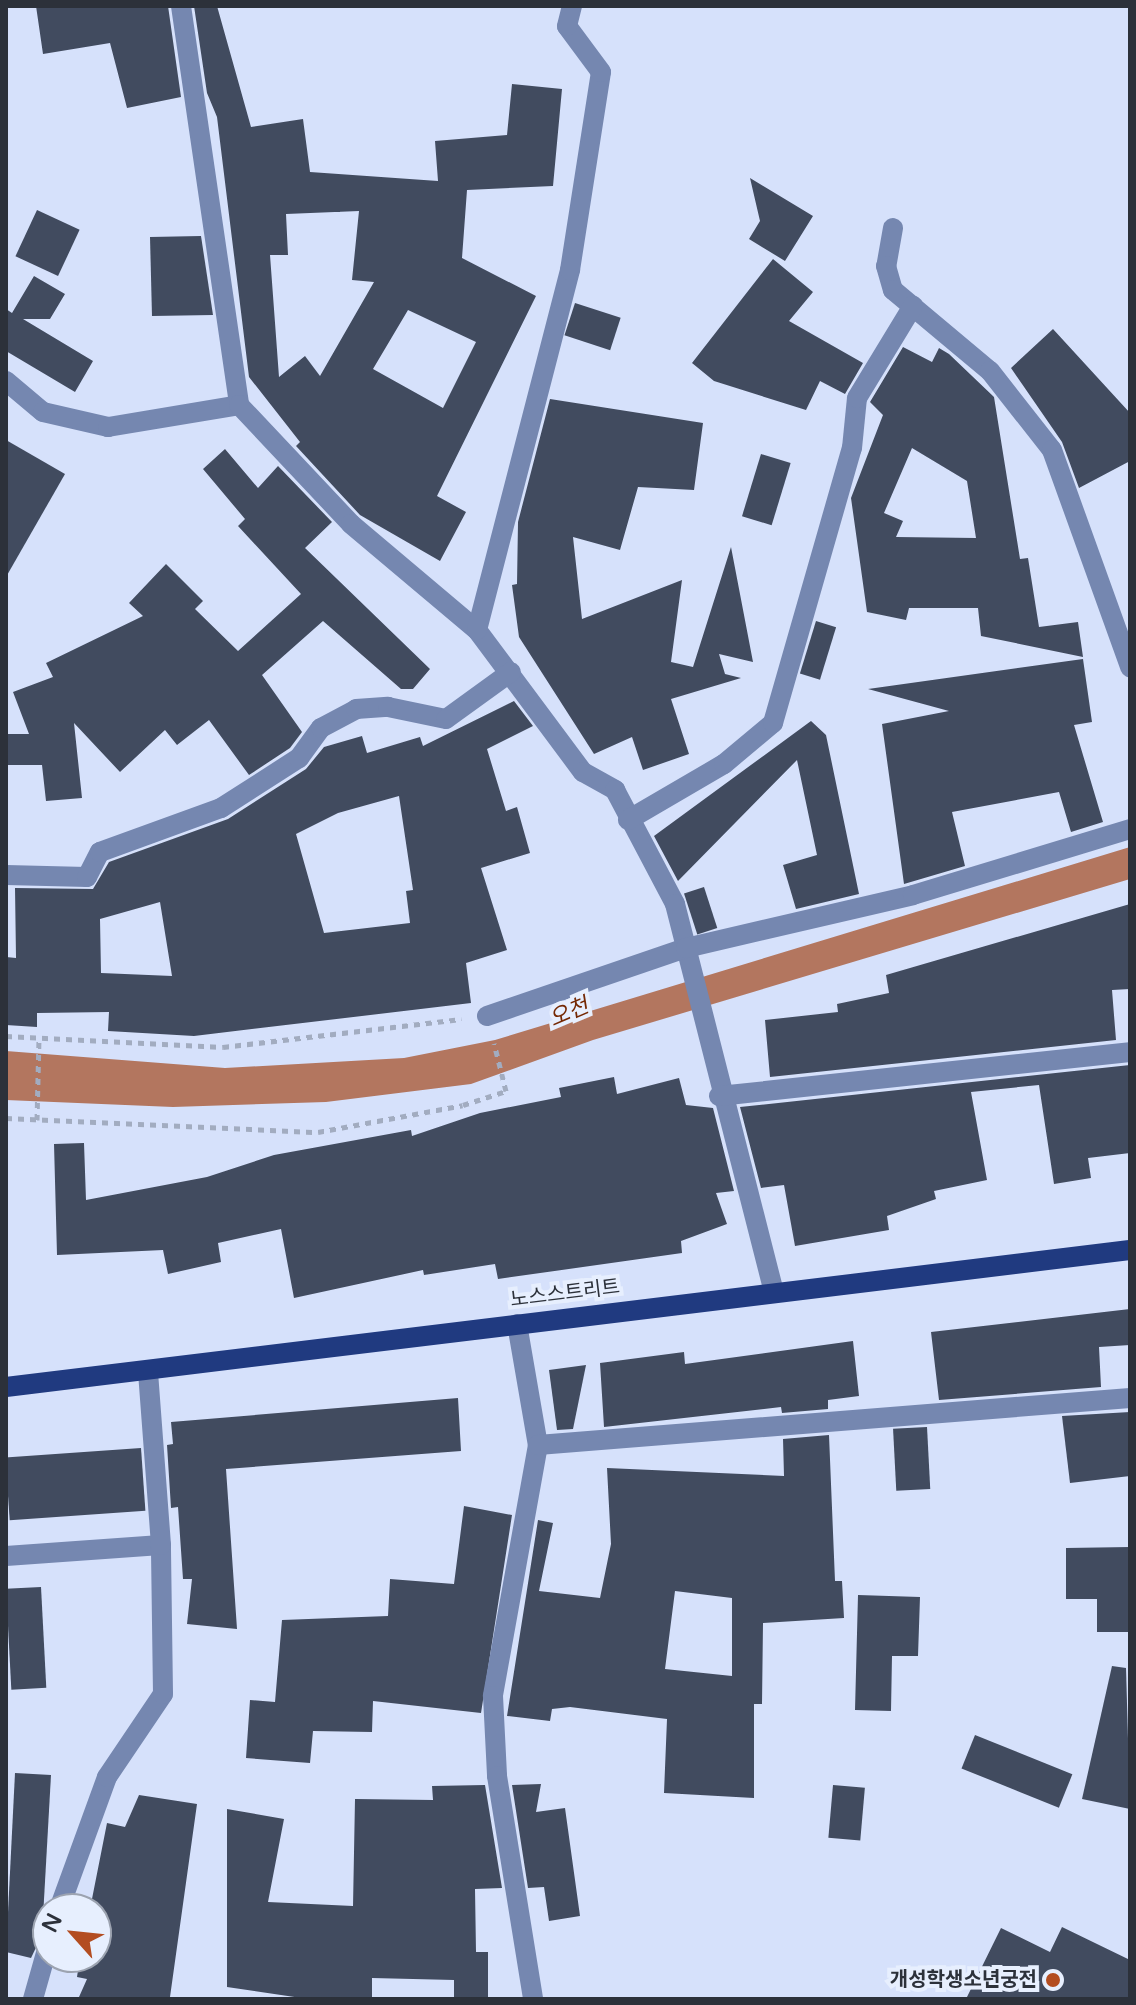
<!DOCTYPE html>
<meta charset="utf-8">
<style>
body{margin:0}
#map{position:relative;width:1136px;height:2005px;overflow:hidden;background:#d6e1fb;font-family:"Varela Round","Noto Sans KR",sans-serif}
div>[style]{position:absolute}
.water>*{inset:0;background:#b3765f}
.building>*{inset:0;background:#414b5f;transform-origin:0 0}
.path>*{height:5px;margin-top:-2.5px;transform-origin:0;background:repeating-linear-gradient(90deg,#a2acc0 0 6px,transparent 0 12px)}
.minor>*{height:20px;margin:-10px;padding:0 10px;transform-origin:10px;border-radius:10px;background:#7587b0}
.major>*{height:20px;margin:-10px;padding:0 10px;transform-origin:10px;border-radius:10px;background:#203a80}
.dots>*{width:22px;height:22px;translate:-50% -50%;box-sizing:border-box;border:4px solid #e7effe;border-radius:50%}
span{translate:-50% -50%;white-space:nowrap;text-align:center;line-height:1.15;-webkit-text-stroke:8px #e7effe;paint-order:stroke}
.street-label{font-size:20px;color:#2c313a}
.poi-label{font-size:20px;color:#2c313a;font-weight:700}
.right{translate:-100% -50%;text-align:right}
.water-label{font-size:22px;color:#752904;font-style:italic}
.frame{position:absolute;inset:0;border:8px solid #2c313a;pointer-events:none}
.north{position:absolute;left:32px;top:1893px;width:80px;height:80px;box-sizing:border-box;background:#e7effe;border:2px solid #9ca3b0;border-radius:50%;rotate:297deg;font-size:22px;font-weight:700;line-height:32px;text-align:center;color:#2c313a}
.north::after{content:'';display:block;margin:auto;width:28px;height:36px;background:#b34d21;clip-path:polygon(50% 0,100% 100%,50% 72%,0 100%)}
</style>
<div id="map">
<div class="water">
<i style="clip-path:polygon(1130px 847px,1130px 879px,593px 1040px,471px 1084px,326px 1102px,173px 1107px,6px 1100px,6px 1051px,225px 1068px,404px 1058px,495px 1040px)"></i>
</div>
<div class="building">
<i style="clip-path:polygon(36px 6px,168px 6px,181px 97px,127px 108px,110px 43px,43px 54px)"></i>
<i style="clip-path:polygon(evenodd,194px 6px,217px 6px,251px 127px,303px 119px,310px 172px,438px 181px,435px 141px,507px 135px,512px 84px,562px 89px,553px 186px,467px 190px,462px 258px,536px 296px,437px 496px,466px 512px,440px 561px,360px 515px,296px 446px,300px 442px,249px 377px,217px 117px,207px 93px,194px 6px,359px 211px,352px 280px,374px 282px,320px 376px,305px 356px,279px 377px,270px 255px,288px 255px,286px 214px,359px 211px,194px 6px,408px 310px,476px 342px,443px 408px,373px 369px,408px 310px)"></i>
<i style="clip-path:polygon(750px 178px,813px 216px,785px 261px,749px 239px,760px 221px)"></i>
<i style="left:37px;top:210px;width:47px;height:51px;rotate:25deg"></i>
<i style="clip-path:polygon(201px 236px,213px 315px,152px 316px,150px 237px)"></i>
<i style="clip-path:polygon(773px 259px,813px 292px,789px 321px,863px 363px,845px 394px,820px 381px,806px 410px,714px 381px,692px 363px)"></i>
<i style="clip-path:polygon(34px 276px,65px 294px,50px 319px,23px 319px,93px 361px,75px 392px,6px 351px,6px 309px,12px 313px)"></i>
<i style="left:575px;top:303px;width:48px;height:34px;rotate:18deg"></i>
<i style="clip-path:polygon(1053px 329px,1130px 413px,1130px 461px,1079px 488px,1062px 442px,1011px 368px)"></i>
<i style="clip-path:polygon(evenodd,903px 347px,932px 362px,939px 348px,949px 354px,994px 397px,1020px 559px,1028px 558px,1039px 627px,1078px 622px,1083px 657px,981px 636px,978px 608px,909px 608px,906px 620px,867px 612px,851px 498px,883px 415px,870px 402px,903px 347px,912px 448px,967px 481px,976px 538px,896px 537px,903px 521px,884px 513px,912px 448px)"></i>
<i style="clip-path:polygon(550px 399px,703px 423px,694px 490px,638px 487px,620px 550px,573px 537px,582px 619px,682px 580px,671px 662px,693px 667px,731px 547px,753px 662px,719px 654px,725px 674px,741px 678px,671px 699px,689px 754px,643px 770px,632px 737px,594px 754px,519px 637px,512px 585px,517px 584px,518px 522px)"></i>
<i style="clip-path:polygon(6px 440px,65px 474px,6px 577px)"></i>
<i style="clip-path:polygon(225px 449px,258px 488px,278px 466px,332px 522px,305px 548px,430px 669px,413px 689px,401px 689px,323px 621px,262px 675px,302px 732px,290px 748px,249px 775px,209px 720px,177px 745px,165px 730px,120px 772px,74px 723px,82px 798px,46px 801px,42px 765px,6px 765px,6px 734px,29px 734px,13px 692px,53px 677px,46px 663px,143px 616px,129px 603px,166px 564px,203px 601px,195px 609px,238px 651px,301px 594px,238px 526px,245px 519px,203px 469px)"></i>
<i style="left:761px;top:454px;width:31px;height:65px;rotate:17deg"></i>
<i style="left:816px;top:621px;width:21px;height:55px;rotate:17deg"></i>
<i style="clip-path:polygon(1083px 659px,1092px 722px,1074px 725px,1103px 822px,1071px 832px,1059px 792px,952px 812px,965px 866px,904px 884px,882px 724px,949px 711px,868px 689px)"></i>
<i style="clip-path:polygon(evenodd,514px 701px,533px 726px,487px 749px,506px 811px,517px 807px,530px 853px,481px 868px,507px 950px,466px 963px,471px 1003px,194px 1036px,108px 1031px,109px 1012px,37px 1013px,37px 1027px,6px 1025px,6px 957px,16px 958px,15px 888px,93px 889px,109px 862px,228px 819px,306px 769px,324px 747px,362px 736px,367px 753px,420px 737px,423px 746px,514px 701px,399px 796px,413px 890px,406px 891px,410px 923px,324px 933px,296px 834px,338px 813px,399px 796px,514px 701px,160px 902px,172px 976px,101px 973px,100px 919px,160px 902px)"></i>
<i style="clip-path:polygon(811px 721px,826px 735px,859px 894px,796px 909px,783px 865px,817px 855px,797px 760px,678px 881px,654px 836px)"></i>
<i style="left:704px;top:887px;width:43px;height:21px;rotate:72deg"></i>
<i style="clip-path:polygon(1130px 904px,1130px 989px,1112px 990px,1116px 1040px,770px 1077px,765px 1020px,838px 1012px,837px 1004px,889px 993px,886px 975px)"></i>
<i style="clip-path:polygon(1130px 1065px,1130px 1153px,1088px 1158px,1091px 1178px,1054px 1184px,1039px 1085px,971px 1092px,987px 1180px,934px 1191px,936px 1199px,887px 1216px,889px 1230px,795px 1246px,784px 1185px,761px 1188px,740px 1107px)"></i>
<i style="clip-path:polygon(614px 1077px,617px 1094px,679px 1078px,686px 1105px,713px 1108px,734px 1191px,716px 1193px,727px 1224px,681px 1241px,682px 1253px,498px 1279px,495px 1264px,424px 1275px,423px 1270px,294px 1298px,281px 1229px,218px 1243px,221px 1262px,168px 1274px,163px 1250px,57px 1255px,54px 1144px,84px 1143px,86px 1200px,207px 1177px,274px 1155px,411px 1130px,412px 1136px,480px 1113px,561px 1097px,559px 1088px)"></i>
<i style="clip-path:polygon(1130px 1309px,1130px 1345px,1099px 1347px,1101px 1387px,939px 1400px,931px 1332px)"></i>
<i style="clip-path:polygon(853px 1341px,859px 1396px,828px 1400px,828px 1409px,782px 1413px,781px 1407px,604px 1427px,600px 1363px,684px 1352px,685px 1364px)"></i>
<i style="clip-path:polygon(586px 1365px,573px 1429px,557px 1430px,549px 1370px)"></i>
<i style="clip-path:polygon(458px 1398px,461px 1451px,226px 1469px,237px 1629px,187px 1624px,192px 1579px,183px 1579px,178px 1507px,171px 1508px,167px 1445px,173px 1444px,171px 1422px)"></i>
<i style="clip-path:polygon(1130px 1412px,1130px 1476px,1070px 1483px,1062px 1416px)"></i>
<i style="left:927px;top:1427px;width:62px;height:34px;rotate:87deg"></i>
<i style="clip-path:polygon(evenodd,829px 1435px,835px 1581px,842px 1581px,844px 1618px,763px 1623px,762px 1704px,754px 1704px,754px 1798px,664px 1793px,667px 1719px,570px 1707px,552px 1709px,550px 1721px,507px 1716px,538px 1520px,553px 1523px,539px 1591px,600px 1598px,611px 1544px,607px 1468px,784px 1476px,783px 1439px,829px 1435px,675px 1591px,732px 1598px,732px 1676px,665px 1669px,675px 1591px)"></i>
<i style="left:141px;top:1448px;width:63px;height:136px;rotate:86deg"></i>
<i style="clip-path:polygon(464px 1506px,512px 1515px,481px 1713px,373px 1701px,372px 1732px,313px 1731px,310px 1763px,246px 1758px,250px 1700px,275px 1702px,282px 1620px,388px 1616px,390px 1579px,454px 1584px)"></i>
<i style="clip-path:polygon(1130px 1547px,1130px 1632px,1097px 1632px,1097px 1599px,1066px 1599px,1066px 1548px)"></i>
<i style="left:41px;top:1587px;width:101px;height:35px;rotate:87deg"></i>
<i style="clip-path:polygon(858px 1595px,920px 1597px,918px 1656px,892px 1656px,891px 1711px,855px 1710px)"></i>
<i style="clip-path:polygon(1112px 1666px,1126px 1668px,1130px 1809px,1082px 1799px)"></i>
<i style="left:975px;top:1735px;width:105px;height:36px;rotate:22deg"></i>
<i style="clip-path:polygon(15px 1773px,51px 1775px,42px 1935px,31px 1958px,6px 1952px)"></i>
<i style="clip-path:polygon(541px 1784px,536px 1812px,565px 1808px,580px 1916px,549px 1921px,544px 1887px,528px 1888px,512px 1785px)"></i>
<i style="clip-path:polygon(485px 1785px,502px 1888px,475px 1889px,476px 1952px,488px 1952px,488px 1999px,454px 1999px,454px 1980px,372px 1978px,372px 1999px,308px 1999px,227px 1987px,227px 1809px,284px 1819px,268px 1902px,353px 1906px,355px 1799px,433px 1800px,432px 1786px)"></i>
<i style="left:833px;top:1785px;width:32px;height:53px;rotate:5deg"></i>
<i style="clip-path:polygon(139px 1795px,197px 1804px,170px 1997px,79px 1997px,87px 1979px,77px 1977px,80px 1957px,96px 1957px,96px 1909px,90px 1909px,107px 1823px,125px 1827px)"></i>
<i style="clip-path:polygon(1062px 1927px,1130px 1960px,1130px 1999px,966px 1999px,1001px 1928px,1050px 1952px)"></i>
</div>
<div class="path">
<i style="left:6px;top:1036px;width:217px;rotate:2.9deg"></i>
<i style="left:223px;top:1047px;width:240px;rotate:-6.7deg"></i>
<i style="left:6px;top:1118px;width:312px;rotate:2.6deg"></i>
<i style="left:318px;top:1132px;width:147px;rotate:-10.5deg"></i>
<i style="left:463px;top:1105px;width:45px;rotate:-18deg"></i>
<i style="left:506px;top:1091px;width:49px;rotate:-104deg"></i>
<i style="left:37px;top:1120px;width:81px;rotate:-88.6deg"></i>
</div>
<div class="minor">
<i style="left:181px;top:6px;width:403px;rotate:81.7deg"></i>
<i style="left:893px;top:228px;width:39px;rotate:100deg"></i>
<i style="left:886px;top:266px;width:25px;rotate:74deg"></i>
<i style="left:893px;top:290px;width:126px;rotate:39.9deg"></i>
<i style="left:990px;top:371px;width:100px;rotate:51.9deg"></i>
<i style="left:1052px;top:450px;width:231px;rotate:70.2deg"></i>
<i style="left:6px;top:381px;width:48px;rotate:40deg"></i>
<i style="left:43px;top:412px;width:67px;rotate:13deg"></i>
<i style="left:108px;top:427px;width:133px;rotate:-9.5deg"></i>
<i style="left:239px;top:405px;width:163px;rotate:46.7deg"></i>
<i style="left:351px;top:524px;width:165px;rotate:40.1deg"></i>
<i style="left:477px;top:630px;width:177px;rotate:53.3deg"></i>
<i style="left:583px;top:772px;width:37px;rotate:29deg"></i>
<i style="left:615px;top:790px;width:129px;rotate:62.2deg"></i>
<i style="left:675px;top:904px;width:401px;rotate:75.7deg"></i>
<i style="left:477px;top:630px;width:372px;rotate:-75.5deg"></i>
<i style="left:570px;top:270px;width:200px;rotate:-81.1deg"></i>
<i style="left:601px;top:72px;width:57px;rotate:-126.5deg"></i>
<i style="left:567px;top:26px;width:21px;rotate:-76deg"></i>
<i style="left:628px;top:820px;width:111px;rotate:-30.3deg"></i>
<i style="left:724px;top:764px;width:64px;rotate:-39.9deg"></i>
<i style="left:773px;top:723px;width:286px;rotate:-74deg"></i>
<i style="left:852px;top:448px;width:50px;rotate:-84.3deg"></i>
<i style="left:857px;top:398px;width:108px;rotate:-58.7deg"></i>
<i style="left:6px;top:875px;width:81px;rotate:1.4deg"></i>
<i style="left:87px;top:877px;width:28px;rotate:-63deg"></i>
<i style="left:100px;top:852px;width:129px;rotate:-20deg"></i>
<i style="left:221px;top:808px;width:93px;rotate:-32.7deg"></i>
<i style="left:299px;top:758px;width:37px;rotate:-54deg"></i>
<i style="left:321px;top:728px;width:40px;rotate:-28deg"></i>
<i style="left:356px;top:709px;width:32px;rotate:-4deg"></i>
<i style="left:388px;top:707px;width:59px;rotate:11.7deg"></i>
<i style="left:446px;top:719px;width:80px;rotate:-35.9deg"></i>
<i style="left:487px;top:1016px;width:210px;rotate:-18.9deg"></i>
<i style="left:686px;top:948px;width:233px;rotate:-13.1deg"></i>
<i style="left:913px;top:895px;width:227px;rotate:-16.9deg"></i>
<i style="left:719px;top:1096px;width:413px;rotate:-6.1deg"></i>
<i style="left:517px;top:1324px;width:123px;rotate:80.2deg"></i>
<i style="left:538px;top:1445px;width:255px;rotate:100.2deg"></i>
<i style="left:493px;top:1696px;width:80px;rotate:87.1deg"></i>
<i style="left:497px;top:1776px;width:226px;rotate:80.8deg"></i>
<i style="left:538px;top:1445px;width:594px;rotate:-4.54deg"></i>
<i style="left:6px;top:1556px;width:155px;rotate:-4.1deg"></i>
<i style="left:59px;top:1909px;width:140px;rotate:-70deg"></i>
<i style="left:107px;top:1777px;width:100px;rotate:-56deg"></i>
<i style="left:163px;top:1694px;width:149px;rotate:-90.8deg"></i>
<i style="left:161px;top:1545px;width:173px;rotate:-94.3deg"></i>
<i style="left:33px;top:1999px;width:55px;rotate:-74.2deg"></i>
</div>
<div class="major">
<i style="left:6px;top:1387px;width:1132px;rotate:-6.95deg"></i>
</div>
<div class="dots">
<i style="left:1053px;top:1980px;background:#b34d21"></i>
</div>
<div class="street-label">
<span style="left:565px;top:1294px;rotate:-7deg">노스스트리트</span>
</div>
<div class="poi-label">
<span class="right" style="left:1037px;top:1980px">개성학생소년궁전</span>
</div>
<div class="water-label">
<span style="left:569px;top:1013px;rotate:-23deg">오천</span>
</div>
<div class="frame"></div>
<div class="north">N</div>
</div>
